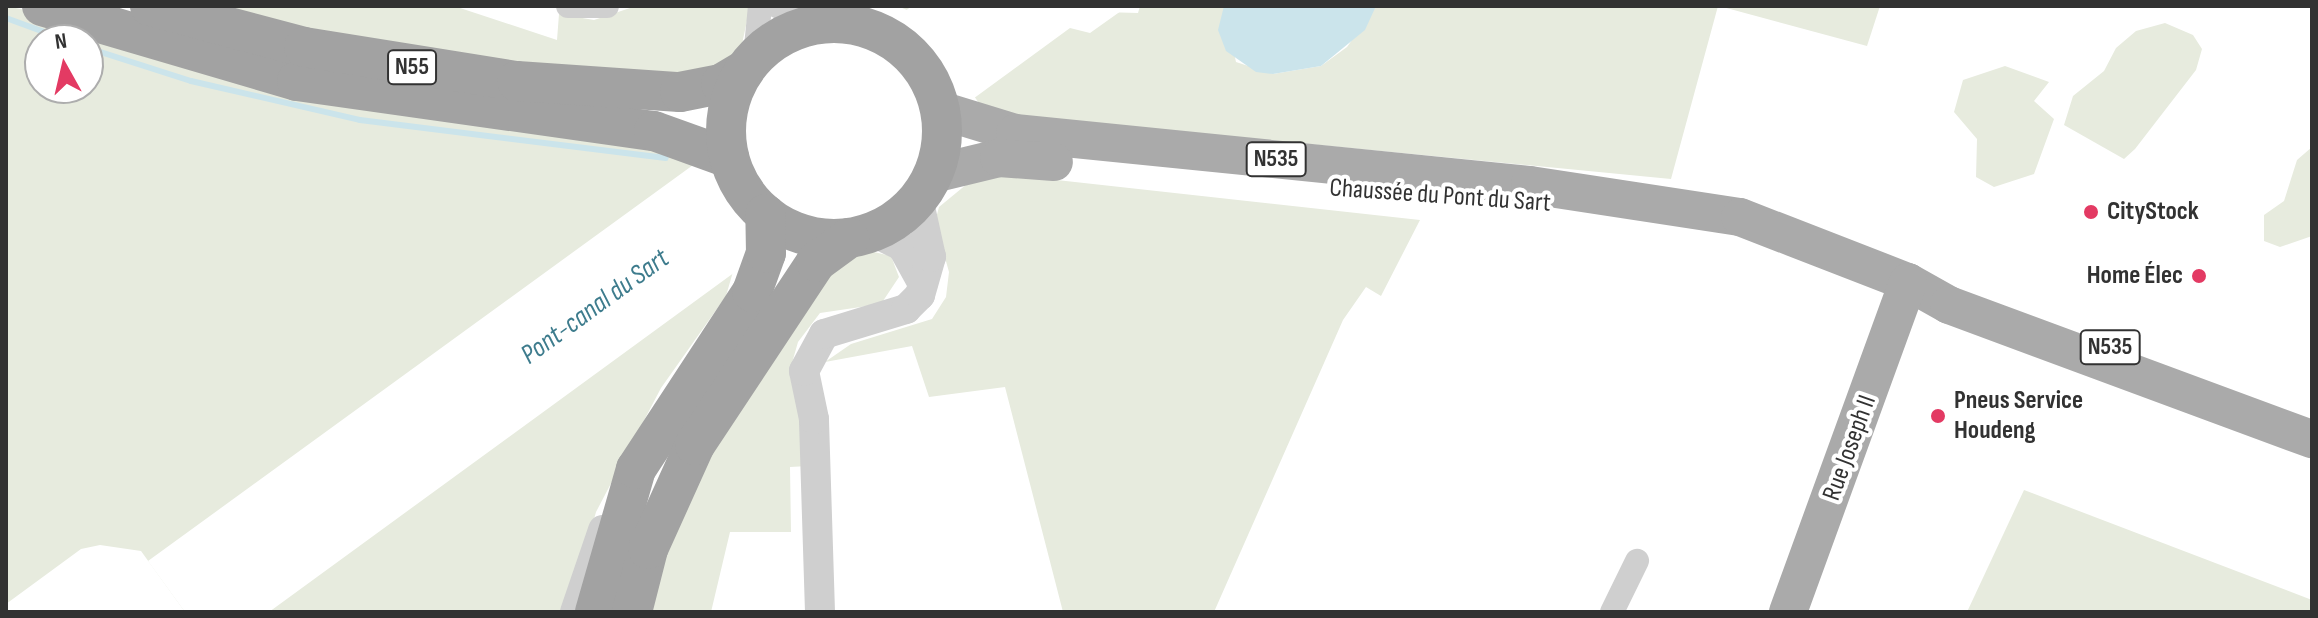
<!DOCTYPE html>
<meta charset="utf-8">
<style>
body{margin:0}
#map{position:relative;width:2318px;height:618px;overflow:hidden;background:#fff;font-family:"Sofia Sans Condensed",sans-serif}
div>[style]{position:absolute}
.green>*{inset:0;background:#e7ebde}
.water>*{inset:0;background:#cbe4eb}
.pier>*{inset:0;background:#fff}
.stream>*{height:6px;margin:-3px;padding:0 3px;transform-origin:3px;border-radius:3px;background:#cbe4eb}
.minor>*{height:24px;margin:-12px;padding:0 12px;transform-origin:12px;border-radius:12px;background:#cfcfcf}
.tertiary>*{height:30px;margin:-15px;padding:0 15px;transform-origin:15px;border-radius:15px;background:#cfcfcf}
.primary>*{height:38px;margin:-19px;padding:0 19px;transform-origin:19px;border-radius:19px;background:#aaa}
.trunk>*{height:40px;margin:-20px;padding:0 20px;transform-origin:20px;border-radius:20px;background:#a2a2a2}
.trunk>.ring{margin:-20px;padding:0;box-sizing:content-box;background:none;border:40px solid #a2a2a2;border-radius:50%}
.dots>*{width:22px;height:22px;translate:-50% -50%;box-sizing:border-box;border:4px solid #fff;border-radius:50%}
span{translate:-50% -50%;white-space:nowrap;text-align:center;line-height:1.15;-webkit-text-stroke:8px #fff;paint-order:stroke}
.shield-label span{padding:2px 6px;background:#fff;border:2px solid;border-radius:6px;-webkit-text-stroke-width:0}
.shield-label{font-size:24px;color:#323232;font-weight:700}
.street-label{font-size:26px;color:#323232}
.poi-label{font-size:26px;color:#323232;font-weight:700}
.left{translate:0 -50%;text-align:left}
.right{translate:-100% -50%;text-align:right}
.water-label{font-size:28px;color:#3e7c8d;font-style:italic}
.frame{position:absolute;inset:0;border:8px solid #323232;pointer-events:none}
.north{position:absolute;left:24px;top:24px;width:80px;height:80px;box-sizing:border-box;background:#fff;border:2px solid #adadad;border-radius:50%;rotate:352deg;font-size:22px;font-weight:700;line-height:32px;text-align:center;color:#323232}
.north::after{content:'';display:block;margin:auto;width:28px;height:36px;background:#e33a63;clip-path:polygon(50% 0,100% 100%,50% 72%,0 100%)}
</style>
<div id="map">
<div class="green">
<i style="clip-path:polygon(evenodd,6px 6px,680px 146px,747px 223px,726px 296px,661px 388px,596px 512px,568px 612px,185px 612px,141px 551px,100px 545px,81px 549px,6px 604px,6px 6px,40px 40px,88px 40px,88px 88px,40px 88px,40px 40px)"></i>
<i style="clip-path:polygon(196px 6px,454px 6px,557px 40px,559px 14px,594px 20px,636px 6px,750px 6px,740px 54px,693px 76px,426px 57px)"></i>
<i style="clip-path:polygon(897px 6px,1138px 13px,1140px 6px,1224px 6px,1236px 62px,1273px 74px,1321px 66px,1347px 47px,1376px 6px,1718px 6px,1671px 179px,986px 113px,915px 13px)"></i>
<i style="clip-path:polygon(1719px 6px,1880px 6px,1867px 46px)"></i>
<i style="clip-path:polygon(2165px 23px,2193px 35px,2202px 49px,2196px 70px,2135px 149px,2124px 159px,2064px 125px,2073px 96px,2104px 71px,2116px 48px,2136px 31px)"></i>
<i style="clip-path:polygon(2005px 66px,2049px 82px,2034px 101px,2054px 119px,2034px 174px,1994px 187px,1976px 177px,1977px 139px,1954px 112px,1963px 80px)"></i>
<i style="clip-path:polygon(2312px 147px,2312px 236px,2280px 247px,2264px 241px,2264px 215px,2284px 201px,2297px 160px)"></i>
<i style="clip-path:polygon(1003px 174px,1420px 220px,1381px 296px,1366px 287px,1343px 320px,1214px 612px,1063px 612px,1005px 387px,929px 397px,912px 346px,825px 362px,851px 344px,932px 319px,946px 297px,949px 272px,935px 222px,939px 207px,973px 179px)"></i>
<i style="clip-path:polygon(861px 249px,891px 256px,899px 277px,881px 304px,820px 313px,798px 342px,792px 363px,808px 466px,790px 467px,791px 532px,730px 532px,711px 612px,646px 612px,682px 500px,810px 290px)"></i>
<i style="clip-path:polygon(2024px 490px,2312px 600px,2312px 612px,1967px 612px)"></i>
</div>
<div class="water">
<i style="clip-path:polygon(1224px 6px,1376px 6px,1365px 30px,1321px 66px,1273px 74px,1256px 72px,1226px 51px,1218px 30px)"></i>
</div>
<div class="pier">
<i style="clip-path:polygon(912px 6px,1128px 6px,1090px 33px,1070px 28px,914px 142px,902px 171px,861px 201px,831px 202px,269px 612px,185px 612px,148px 561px,766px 112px,774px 91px,826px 53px,849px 52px)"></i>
</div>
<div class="stream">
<i style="left:6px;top:18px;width:64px;rotate:20.1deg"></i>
<i style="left:88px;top:48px;width:108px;rotate:17.8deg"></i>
<i style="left:191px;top:81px;width:173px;rotate:13deg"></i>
<i style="left:360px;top:120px;width:308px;rotate:7.1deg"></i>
</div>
<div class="minor">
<i style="left:568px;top:6px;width:39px"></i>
<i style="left:777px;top:6px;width:42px;rotate:26.6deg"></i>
<i style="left:755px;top:57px;width:51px;rotate:-84.4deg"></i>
<i style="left:1612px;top:612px;width:57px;rotate:-63.9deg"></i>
</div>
<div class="tertiary">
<i style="left:873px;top:232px;width:32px;rotate:26deg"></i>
<i style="left:902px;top:246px;width:43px;rotate:61.1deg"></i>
<i style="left:575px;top:612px;width:87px;rotate:-71.1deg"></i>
<i style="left:820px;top:612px;width:193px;rotate:-91.8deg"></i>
<i style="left:814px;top:419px;width:49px;rotate:-101.8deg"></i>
<i style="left:804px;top:371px;width:42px;rotate:-61.6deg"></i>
<i style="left:824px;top:334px;width:86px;rotate:-17deg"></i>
<i style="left:906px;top:309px;width:20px;rotate:-45deg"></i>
<i style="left:920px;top:295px;width:40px;rotate:-74deg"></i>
<i style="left:931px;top:257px;width:60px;rotate:-102.4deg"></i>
</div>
<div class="primary">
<i style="left:940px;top:110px;width:78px;rotate:17deg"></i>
<i style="left:1015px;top:133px;width:518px;rotate:5.77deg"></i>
<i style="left:1530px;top:185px;width:212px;rotate:8.7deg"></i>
<i style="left:1740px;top:217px;width:180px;rotate:21.2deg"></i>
<i style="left:1908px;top:282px;width:47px;rotate:29.3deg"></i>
<i style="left:1949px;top:305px;width:387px;rotate:20.3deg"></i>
<i style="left:933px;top:174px;width:68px;rotate:-13.6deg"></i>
<i style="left:999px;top:158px;width:55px;rotate:4.2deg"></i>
<i style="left:1788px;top:612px;width:351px;rotate:-70deg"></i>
</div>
<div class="trunk">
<i style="left:42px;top:6px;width:266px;rotate:16.4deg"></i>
<i style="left:297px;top:81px;width:360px;rotate:8deg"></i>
<i style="left:654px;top:131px;width:80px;rotate:19.8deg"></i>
<i style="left:150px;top:6px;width:159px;rotate:14.9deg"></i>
<i style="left:304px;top:47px;width:216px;rotate:9.1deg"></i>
<i style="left:517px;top:81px;width:163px;rotate:3.9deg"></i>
<i style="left:680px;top:92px;width:42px;rotate:-11deg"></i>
<i style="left:721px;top:84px;width:27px;rotate:-31deg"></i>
<i class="ring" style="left:726px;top:23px;width:176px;height:176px"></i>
<i style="left:595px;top:612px;width:149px;rotate:-74deg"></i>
<i style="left:636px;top:469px;width:212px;rotate:-56.8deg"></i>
<i style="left:752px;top:292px;width:41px;rotate:-70.3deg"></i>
<i style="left:766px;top:253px;width:39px;rotate:-91deg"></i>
<i style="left:632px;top:612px;width:65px;rotate:-75.7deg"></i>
<i style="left:648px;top:549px;width:114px;rotate:-65.7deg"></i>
<i style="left:695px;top:445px;width:219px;rotate:-56.5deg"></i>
<i style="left:816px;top:262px;width:41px;rotate:-36deg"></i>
</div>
<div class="dots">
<i style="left:2091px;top:212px;background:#e33a63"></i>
<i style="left:2199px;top:276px;background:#e33a63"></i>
<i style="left:1938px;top:416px;background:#e33a63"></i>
</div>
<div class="shield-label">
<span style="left:412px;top:67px">N55</span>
<span style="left:1276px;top:159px">N535</span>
<span style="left:2110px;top:347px">N535</span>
</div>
<div class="street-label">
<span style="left:1440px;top:196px;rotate:4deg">Chaussée du Pont du Sart</span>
<span style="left:1850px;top:448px;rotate:-70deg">Rue Joseph II</span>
</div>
<div class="poi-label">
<span class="left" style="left:2107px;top:212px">CityStock</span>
<span class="right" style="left:2183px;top:276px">Home Élec</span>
<span class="left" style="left:1954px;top:416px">Pneus Service<br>Houdeng</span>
</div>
<div class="water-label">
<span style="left:595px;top:307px;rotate:-36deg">Pont-canal du Sart</span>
</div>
<div class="frame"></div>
<div class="north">N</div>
</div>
